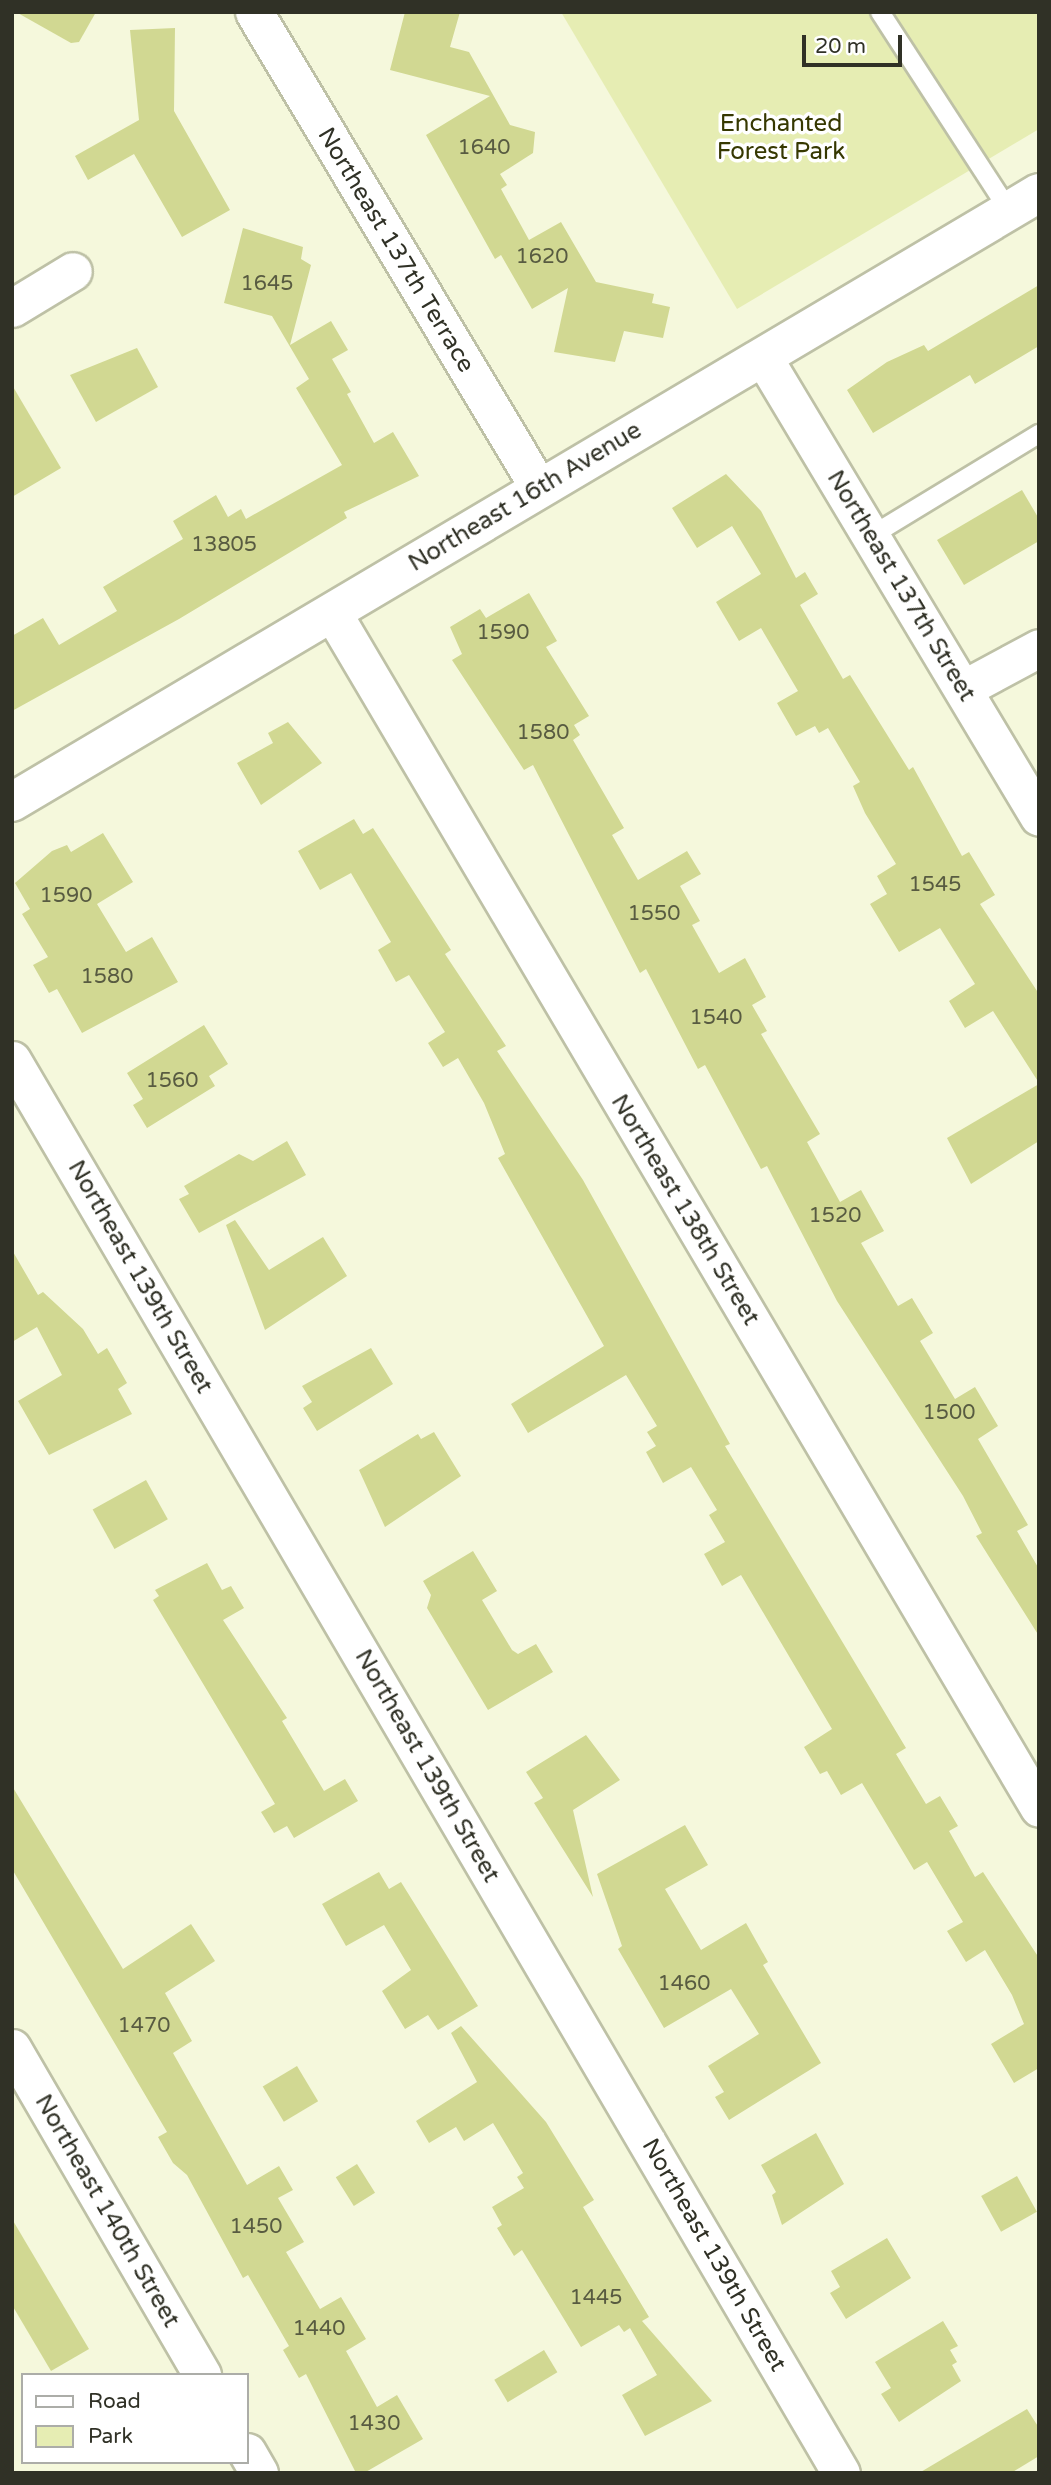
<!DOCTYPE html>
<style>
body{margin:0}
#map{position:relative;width:1051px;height:2485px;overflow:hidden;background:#f5f8dc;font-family:"Varela Round",sans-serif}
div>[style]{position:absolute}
.green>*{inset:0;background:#e6edb3}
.building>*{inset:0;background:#d1d892;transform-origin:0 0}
.roads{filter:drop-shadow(2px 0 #bec1a6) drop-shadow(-2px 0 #bec1a6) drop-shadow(0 2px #bec1a6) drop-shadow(0 -2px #bec1a6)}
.service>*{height:18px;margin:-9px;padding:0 9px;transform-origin:9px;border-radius:9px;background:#fff}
.minor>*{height:37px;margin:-18.5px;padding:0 18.5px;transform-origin:18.5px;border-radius:18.5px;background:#fff}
.tertiary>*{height:38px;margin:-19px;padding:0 19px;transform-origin:19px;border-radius:19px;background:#fff}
span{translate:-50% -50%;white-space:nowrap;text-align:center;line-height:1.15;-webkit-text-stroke:7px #fff;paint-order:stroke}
.number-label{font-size:21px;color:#585b41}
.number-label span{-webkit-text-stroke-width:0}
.park-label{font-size:24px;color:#363801}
.street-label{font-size:24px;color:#303126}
.frame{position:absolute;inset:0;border:14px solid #303126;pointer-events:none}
.legend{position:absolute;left:21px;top:2373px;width:228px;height:91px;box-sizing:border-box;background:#fff;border:2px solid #acada8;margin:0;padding:9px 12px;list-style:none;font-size:21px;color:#303126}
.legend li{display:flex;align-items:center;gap:14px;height:35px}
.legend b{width:35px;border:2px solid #acada8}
.scale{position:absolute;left:802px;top:35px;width:100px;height:32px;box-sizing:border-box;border:4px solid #303126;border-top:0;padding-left:9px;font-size:21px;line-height:24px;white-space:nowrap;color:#303126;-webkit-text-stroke:5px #fff;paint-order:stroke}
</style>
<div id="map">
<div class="green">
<i style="clip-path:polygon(561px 12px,1039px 12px,1039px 129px,737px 309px)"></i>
</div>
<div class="building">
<i style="clip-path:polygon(16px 12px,96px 12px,79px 42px,71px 43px)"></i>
<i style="clip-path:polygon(405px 12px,460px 12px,450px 47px,469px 52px,510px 125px,535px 132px,533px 153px,500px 174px,507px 185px,501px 189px,529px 240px,561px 222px,596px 282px,654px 294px,652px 303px,670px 307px,663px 338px,624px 331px,615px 362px,554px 352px,568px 288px,532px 309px,501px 255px,495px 259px,426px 135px,490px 96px,390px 70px)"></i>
<i style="clip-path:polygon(175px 28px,174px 111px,230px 210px,182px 237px,134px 154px,88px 180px,75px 156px,139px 120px,130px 30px)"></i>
<i style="clip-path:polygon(243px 228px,303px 247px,301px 259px,311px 265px,290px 345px,331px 321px,348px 350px,332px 359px,351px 392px,347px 394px,374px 443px,393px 432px,419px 476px,344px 512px,347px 518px,179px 619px,12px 711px,12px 636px,43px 618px,59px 645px,117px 611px,103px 587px,183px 539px,173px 521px,216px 495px,228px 517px,241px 509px,246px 519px,342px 465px,296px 388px,309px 379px,272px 316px,224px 303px)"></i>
<i style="clip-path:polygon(1039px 285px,1039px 346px,975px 384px,970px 375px,873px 433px,847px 390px,887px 362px,924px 345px,928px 351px)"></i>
<i style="clip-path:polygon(137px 348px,158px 387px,96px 422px,70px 375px)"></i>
<i style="clip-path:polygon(12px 385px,61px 468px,12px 497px)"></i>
<i style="clip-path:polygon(726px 474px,761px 511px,796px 578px,805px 572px,818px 594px,800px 605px,843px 679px,850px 675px,909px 770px,913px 767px,962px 856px,969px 852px,995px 895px,980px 904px,1039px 994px,1039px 1083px,993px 1011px,965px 1028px,949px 1001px,975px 984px,940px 928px,899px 952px,870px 904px,887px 894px,877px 876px,896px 864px,865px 813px,853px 786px,860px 782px,828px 728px,819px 733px,815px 726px,796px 736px,777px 703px,798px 691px,761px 628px,739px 641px,716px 602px,761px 574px,732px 526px,697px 548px,672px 508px)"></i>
<i style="clip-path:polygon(1022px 490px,1039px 519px,1039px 541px,964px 585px,937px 540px)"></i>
<i style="clip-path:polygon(529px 593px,557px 641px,546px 647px,589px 716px,574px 725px,580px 735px,573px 740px,624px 828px,612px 835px,638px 880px,687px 851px,701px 874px,680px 886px,700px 921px,692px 925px,719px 973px,745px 958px,766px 997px,752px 1005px,767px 1031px,761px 1034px,820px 1134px,807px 1142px,840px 1202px,861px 1190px,884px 1231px,861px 1243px,898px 1306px,912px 1298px,933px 1333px,920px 1341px,955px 1399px,975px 1387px,998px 1426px,978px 1439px,1028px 1525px,1017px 1531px,1039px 1569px,1039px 1636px,976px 1536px,982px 1533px,963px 1496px,837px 1301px,767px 1166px,761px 1169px,705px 1065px,698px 1069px,646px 969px,640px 973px,533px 765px,524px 770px,452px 660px,462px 654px,450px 627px,480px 609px,486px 618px)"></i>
<i style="clip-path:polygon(288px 722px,322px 763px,261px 805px,237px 763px,273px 743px,268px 733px)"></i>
<i style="clip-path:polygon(354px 819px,363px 834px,373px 828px,451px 950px,445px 954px,506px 1046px,497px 1051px,583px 1180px,730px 1444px,725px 1446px,906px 1748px,896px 1754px,926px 1804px,940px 1796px,958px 1826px,949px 1831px,975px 1877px,983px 1872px,1039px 1958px,1039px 2068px,1014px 2083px,991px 2044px,1024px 2024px,1012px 1995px,985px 1950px,966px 1962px,947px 1931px,963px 1922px,927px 1862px,914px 1870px,862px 1783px,841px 1795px,827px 1771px,820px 1774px,804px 1747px,832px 1729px,741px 1575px,722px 1586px,704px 1554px,725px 1542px,709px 1515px,717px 1510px,691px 1467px,663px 1483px,646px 1452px,656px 1446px,647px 1432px,657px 1426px,626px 1375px,528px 1433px,511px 1404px,604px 1346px,498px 1158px,505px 1154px,484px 1103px,458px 1058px,443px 1067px,428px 1043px,445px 1032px,409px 975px,396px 982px,378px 950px,391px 942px,351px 873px,320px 890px,298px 851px)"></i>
<i style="clip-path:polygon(103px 833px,133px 882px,97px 904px,126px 952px,152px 937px,178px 982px,82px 1033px,57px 989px,49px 993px,33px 965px,48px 957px,22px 914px,30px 909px,15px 883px,52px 851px,67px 845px,71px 852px)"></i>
<i style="clip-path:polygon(204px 1025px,228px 1064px,209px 1076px,215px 1086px,147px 1128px,133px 1105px,143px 1099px,127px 1073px)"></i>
<i style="clip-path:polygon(1039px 1084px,1039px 1141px,971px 1184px,947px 1138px)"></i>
<i style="clip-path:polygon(287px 1141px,306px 1175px,199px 1233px,179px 1199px,189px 1194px,184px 1186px,239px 1154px,253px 1161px)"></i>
<i style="clip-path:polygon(235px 1220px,269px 1270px,323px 1237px,347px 1276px,265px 1330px,226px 1225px)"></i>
<i style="clip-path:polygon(12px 1250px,38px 1295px,43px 1292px,83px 1329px,98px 1354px,107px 1348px,127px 1383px,118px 1389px,132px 1414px,49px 1455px,18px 1401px,62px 1375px,37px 1327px,12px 1342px)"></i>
<i style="clip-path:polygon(371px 1348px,393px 1384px,317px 1431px,303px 1408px,312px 1402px,302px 1386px)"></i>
<i style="clip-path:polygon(434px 1432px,461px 1476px,385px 1527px,359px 1470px,418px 1434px,421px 1439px)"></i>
<i style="left:146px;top:1480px;width:45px;height:61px;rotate:61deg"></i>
<i style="clip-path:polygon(473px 1551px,497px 1591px,482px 1600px,512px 1650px,518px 1654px,536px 1644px,553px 1672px,488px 1710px,427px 1608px,431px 1595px,423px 1581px)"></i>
<i style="clip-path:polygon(207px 1563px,222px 1590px,231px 1586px,244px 1608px,223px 1620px,287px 1718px,282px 1721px,324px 1791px,345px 1779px,358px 1801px,294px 1838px,287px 1826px,274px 1833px,261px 1812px,275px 1804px,153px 1600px,159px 1596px,155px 1590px)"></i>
<i style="clip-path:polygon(586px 1735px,620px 1780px,573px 1810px,593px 1897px,534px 1803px,543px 1798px,526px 1772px)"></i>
<i style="clip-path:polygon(12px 1786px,123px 1969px,191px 1924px,215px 1961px,165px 1993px,192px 2041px,173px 2053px,247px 2185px,279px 2166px,293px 2190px,278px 2198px,304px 2242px,286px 2252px,320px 2309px,341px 2297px,366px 2339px,346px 2351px,377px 2407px,397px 2395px,423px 2439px,364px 2473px,356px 2473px,306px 2374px,299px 2378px,283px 2350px,289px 2346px,248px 2275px,243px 2278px,187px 2175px,173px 2163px,158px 2137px,167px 2132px,12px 1869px)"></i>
<i style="clip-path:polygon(685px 1825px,708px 1865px,665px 1889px,701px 1950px,746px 1923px,768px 1962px,763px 1965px,821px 2063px,729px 2120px,715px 2097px,724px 2092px,708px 2066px,759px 2034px,731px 1989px,664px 2028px,618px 1949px,622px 1946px,597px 1874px)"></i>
<i style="clip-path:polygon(379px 1872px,389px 1889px,401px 1882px,478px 2006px,438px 2030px,428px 2015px,405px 2029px,382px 1991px,411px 1970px,384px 1925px,346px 1946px,322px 1904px)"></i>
<i style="clip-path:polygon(461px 2026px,546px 2122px,594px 2200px,583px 2207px,649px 2317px,642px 2321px,712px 2401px,645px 2436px,622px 2395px,657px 2375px,630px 2328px,624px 2332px,619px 2325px,581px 2347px,522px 2250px,514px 2256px,497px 2228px,502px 2225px,492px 2207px,524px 2188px,517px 2177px,523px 2173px,493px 2123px,464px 2141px,456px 2127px,429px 2143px,416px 2121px,477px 2082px,451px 2033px)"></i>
<i style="left:297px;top:2066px;width:41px;height:40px;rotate:59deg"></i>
<i style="clip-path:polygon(816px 2133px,844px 2184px,782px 2225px,772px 2195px,776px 2192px,761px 2165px)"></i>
<i style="left:357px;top:2164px;width:34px;height:25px;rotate:58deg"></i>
<i style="left:1017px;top:2176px;width:41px;height:41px;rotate:61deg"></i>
<i style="clip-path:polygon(12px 2219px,89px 2349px,51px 2371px,12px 2305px)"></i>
<i style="clip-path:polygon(887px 2238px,911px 2278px,846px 2319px,830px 2293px,840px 2287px,831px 2271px)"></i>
<i style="clip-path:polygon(943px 2321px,958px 2346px,950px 2350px,957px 2362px,952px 2365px,961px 2381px,899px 2422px,881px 2394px,891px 2388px,875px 2362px)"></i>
<i style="left:544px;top:2350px;width:26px;height:58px;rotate:59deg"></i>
<i style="clip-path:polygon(1027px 2409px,1039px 2428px,1039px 2456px,1011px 2473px,919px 2473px)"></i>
</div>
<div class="roads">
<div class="service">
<i style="left:880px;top:12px;width:237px;rotate:57deg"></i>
<i style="left:871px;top:536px;width:197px;rotate:-31.3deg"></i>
</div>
<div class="minor">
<i style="left:254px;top:12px;width:555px;rotate:59.09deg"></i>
<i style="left:12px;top:308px;width:71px;rotate:-31.2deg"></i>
<i style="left:763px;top:357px;width:536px;rotate:59.04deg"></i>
<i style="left:332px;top:612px;width:1389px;rotate:59.41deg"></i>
<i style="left:963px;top:689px;width:86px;rotate:-28.3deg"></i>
<i style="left:12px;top:1060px;width:1638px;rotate:59.6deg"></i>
<i style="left:12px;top:2048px;width:378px;rotate:59.8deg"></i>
<i style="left:247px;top:2452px;width:24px;rotate:60deg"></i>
</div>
<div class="tertiary">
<i style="left:12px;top:802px;width:1194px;rotate:-30.67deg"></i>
</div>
</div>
<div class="number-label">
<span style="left:484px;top:148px">1640</span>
<span style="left:542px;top:257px">1620</span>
<span style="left:267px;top:284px">1645</span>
<span style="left:224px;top:545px">13805</span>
<span style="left:503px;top:633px">1590</span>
<span style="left:543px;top:733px">1580</span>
<span style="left:935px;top:885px">1545</span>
<span style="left:66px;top:896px">1590</span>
<span style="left:654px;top:914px">1550</span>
<span style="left:107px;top:977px">1580</span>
<span style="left:716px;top:1018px">1540</span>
<span style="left:172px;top:1081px">1560</span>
<span style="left:835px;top:1216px">1520</span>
<span style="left:949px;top:1413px">1500</span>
<span style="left:684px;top:1984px">1460</span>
<span style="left:144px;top:2026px">1470</span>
<span style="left:256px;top:2227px">1450</span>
<span style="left:596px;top:2298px">1445</span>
<span style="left:319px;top:2329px">1440</span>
<span style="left:374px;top:2424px">1430</span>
</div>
<div class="park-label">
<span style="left:781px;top:138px">Enchanted<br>Forest Park</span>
</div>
<div class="street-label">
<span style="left:396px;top:250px;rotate:59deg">Northeast 137th Terrace</span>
<span style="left:525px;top:497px;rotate:-31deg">Northeast 16th Avenue</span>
<span style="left:901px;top:586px;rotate:59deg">Northeast 137th Street</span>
<span style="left:685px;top:1210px;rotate:59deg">Northeast 138th Street</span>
<span style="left:140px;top:1277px;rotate:60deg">Northeast 139th Street</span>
<span style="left:427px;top:1766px;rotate:60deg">Northeast 139th Street</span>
<span style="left:107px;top:2211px;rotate:60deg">Northeast 140th Street</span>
<span style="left:714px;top:2255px;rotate:60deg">Northeast 139th Street</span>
</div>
<div class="frame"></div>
<ul class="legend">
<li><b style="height:9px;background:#fff"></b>Road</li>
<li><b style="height:19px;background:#e6edb3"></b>Park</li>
</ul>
<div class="scale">20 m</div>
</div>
